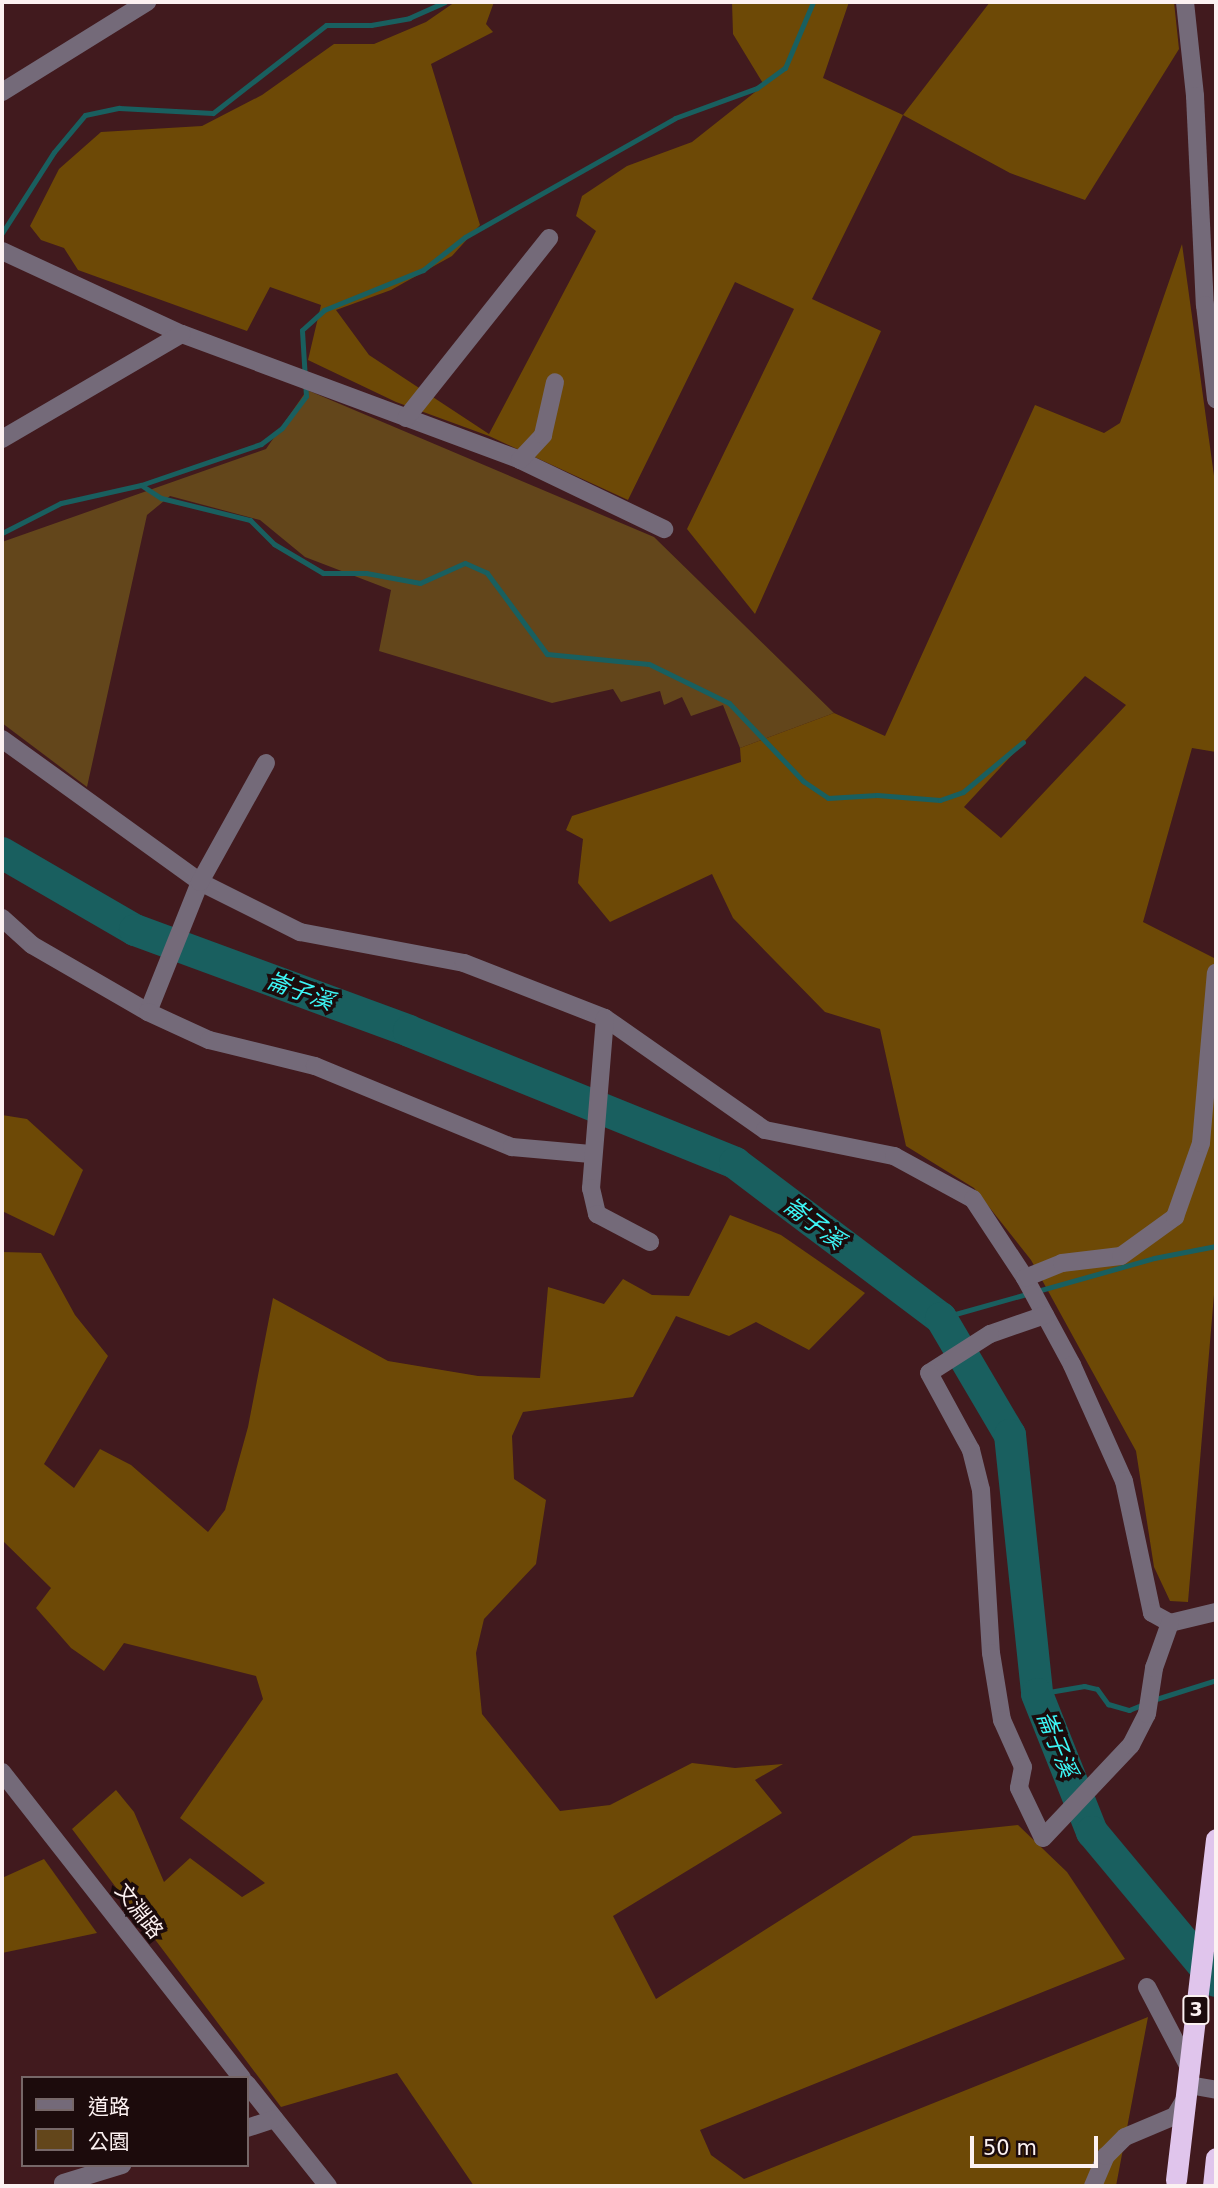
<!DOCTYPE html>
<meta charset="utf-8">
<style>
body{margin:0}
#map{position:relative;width:1218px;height:2188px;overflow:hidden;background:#411a1e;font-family:"DejaVu Sans","Noto Sans TC",sans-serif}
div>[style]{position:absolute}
.green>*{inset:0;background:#63461b}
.forest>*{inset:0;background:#6d4906}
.stream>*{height:5px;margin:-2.5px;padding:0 2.5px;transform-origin:2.5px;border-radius:2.5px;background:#195f5f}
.river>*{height:32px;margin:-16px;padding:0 16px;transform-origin:16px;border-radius:16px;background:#195f5f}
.minor>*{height:18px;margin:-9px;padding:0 9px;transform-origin:9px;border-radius:9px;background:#746a79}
.highway>*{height:21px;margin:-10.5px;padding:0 10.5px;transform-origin:10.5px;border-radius:10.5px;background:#e0c5ec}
.highway-bridge>*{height:21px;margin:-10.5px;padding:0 10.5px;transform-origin:10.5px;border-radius:10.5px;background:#e0c5ec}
span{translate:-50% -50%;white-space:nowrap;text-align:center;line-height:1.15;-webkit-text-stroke:7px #1c0b0c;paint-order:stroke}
.shield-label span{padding:2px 5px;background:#1c0b0c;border:2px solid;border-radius:5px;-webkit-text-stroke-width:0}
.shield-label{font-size:19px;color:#fcf1f1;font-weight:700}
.street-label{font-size:21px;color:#fcf1f1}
.water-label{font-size:23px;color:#3df6f6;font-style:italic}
.frame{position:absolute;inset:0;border:4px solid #fcf1f1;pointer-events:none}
.legend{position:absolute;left:21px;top:2076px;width:228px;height:91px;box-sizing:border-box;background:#1c0b0c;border:2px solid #766768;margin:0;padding:9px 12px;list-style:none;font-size:21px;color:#fcf1f1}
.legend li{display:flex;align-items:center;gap:14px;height:35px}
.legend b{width:35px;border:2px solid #766768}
.scale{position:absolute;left:970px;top:2136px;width:128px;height:32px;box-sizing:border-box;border:4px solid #fcf1f1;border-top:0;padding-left:9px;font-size:21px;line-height:24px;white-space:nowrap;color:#fcf1f1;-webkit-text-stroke:5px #1c0b0c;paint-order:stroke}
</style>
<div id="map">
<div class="green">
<i style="clip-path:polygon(307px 390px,654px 537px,834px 713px,740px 748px,723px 705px,691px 716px,682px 697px,664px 705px,660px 691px,621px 702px,613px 689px,552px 703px,379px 651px,391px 590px,305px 557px,260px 520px,170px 496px,147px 515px,87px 787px,2px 723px,2px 542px,266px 449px)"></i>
</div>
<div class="forest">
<i style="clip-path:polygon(455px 2px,494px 2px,486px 24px,493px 32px,431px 64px,480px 225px,452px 256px,391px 290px,336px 310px,369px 355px,489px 434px,596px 231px,576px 216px,582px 196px,627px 166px,692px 142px,764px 85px,733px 34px,732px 2px,849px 2px,823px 78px,903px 115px,990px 2px,1174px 2px,1179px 49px,1085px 200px,1010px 173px,903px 115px,812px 299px,881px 331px,755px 614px,687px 529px,794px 309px,735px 282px,628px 500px,489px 436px,396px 402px,308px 360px,321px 305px,270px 287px,247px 331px,78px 270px,64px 248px,41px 240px,30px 226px,59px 169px,101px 132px,202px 126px,262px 95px,334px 44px,374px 44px,426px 22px)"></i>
<i style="clip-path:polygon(evenodd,1182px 244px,1215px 483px,1216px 752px,1192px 748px,1143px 922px,1216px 959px,1216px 1271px,1188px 1602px,1170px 1601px,1154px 1567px,1136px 1451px,1031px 1260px,974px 1188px,906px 1146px,880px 1029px,825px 1012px,733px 918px,712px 874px,610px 922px,578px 883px,583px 839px,566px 830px,572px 816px,741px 762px,740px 748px,834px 713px,885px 736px,1035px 405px,1104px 433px,1120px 423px,1182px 244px,1085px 676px,1126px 705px,1001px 838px,964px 807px,1085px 676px)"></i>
<i style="clip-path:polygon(2px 1115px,27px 1119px,83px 1170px,54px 1236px,2px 1211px)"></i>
<i style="clip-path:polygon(730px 1215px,781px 1235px,865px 1293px,809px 1350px,756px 1322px,729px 1336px,676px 1316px,633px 1397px,523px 1412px,512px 1436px,514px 1479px,546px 1500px,536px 1564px,484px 1619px,476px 1653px,482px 1714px,560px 1811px,610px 1805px,692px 1763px,735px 1768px,783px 1764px,755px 1780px,782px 1813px,613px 1916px,656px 1999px,913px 1836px,1018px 1825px,1067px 1872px,1125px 1959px,700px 2130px,711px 2155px,744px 2179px,1148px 2017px,1116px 2186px,474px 2186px,397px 2073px,281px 2107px,72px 1829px,116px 1790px,134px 1812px,164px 1882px,190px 1858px,242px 1897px,265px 1883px,180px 1818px,263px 1699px,256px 1676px,124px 1643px,104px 1671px,71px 1648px,36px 1608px,51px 1588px,2px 1540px,2px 1252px,41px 1253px,75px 1315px,108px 1356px,44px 1464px,74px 1488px,100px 1449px,131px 1465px,208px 1532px,225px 1510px,248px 1427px,273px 1298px,388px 1361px,478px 1376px,540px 1378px,548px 1287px,604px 1304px,623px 1279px,652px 1295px,689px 1296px)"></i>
<i style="clip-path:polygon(44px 1859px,97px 1933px,2px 1953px,2px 1878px)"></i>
</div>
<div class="stream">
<i style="left:2px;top:233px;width:96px;rotate:-57.3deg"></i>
<i style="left:54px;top:152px;width:48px;rotate:-50deg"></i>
<i style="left:85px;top:115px;width:35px;rotate:-12deg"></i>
<i style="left:119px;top:108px;width:94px;rotate:3deg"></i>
<i style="left:213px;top:113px;width:143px;rotate:-37.9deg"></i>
<i style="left:326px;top:25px;width:45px"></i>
<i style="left:371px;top:25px;width:39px;rotate:-10deg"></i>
<i style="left:409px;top:18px;width:39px;rotate:-24deg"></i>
<i style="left:141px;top:485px;width:24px;rotate:33deg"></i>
<i style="left:161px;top:498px;width:92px;rotate:13.9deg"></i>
<i style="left:250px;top:520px;width:34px;rotate:45deg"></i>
<i style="left:274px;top:544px;width:57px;rotate:30.6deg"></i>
<i style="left:323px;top:573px;width:43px"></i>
<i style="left:366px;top:573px;width:55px;rotate:10.5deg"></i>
<i style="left:420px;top:583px;width:49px;rotate:-24deg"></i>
<i style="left:465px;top:563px;width:24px;rotate:24deg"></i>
<i style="left:487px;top:573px;width:101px;rotate:53.5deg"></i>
<i style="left:547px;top:654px;width:102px;rotate:5.6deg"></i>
<i style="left:649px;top:664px;width:89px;rotate:26deg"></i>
<i style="left:729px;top:703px;width:108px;rotate:46.5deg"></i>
<i style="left:803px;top:781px;width:30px;rotate:34deg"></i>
<i style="left:828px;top:798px;width:49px;rotate:-3.5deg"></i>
<i style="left:877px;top:795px;width:63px;rotate:4.5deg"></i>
<i style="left:940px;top:800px;width:24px;rotate:-19deg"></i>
<i style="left:963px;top:792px;width:78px;rotate:-39.8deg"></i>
<i style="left:2px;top:533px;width:66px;rotate:-27deg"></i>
<i style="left:61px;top:503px;width:82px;rotate:-12.7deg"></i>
<i style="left:141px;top:485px;width:127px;rotate:-18.9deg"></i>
<i style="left:261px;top:444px;width:26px;rotate:-37deg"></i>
<i style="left:282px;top:428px;width:40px;rotate:-53deg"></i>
<i style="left:306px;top:396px;width:66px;rotate:-93.5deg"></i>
<i style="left:302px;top:330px;width:30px;rotate:-42deg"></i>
<i style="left:324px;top:310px;width:107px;rotate:-22deg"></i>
<i style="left:423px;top:270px;width:53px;rotate:-38.2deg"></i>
<i style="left:465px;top:237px;width:241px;rotate:-29.5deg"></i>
<i style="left:675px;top:118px;width:87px;rotate:-20.1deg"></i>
<i style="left:757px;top:88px;width:34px;rotate:-36deg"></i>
<i style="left:785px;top:68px;width:72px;rotate:-67deg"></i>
<i style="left:941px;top:1318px;width:221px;rotate:-15.7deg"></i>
<i style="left:1154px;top:1258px;width:63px;rotate:-11deg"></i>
<i style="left:1037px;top:1694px;width:48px;rotate:-9.7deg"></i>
<i style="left:1084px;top:1686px;width:13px;rotate:13deg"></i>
<i style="left:1097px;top:1689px;width:19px;rotate:54deg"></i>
<i style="left:1108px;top:1704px;width:22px;rotate:16deg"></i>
<i style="left:1129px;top:1710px;width:16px;rotate:-22deg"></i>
<i style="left:1153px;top:1700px;width:66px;rotate:-17.6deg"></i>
</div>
<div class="river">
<i style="left:2px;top:853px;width:154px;rotate:30.1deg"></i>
<i style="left:135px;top:930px;width:292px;rotate:20.2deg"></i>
<i style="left:409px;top:1031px;width:352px;rotate:22deg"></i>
<i style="left:735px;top:1163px;width:258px;rotate:37deg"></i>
<i style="left:941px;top:1318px;width:136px;rotate:59.5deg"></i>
<i style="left:1010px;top:1435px;width:260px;rotate:84deg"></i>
<i style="left:1037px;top:1694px;width:149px;rotate:68.3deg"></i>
<i style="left:1092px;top:1832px;width:194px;rotate:50.2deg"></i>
</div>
<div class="minor">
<i style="left:1185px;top:2px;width:95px;rotate:83.9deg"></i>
<i style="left:1195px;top:96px;width:209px;rotate:87.3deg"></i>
<i style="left:1205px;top:305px;width:95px;rotate:83.3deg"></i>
<i style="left:2px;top:92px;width:171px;rotate:-31.8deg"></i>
<i style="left:2px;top:251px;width:198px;rotate:24.8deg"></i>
<i style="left:182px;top:334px;width:361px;rotate:20.4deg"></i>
<i style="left:520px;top:460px;width:160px;rotate:25.6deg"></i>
<i style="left:406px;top:418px;width:230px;rotate:-51.5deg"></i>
<i style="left:2px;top:439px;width:208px;rotate:-30.3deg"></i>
<i style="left:520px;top:460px;width:34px;rotate:-47deg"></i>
<i style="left:543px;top:435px;width:54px;rotate:-77.2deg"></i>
<i style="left:2px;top:739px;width:244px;rotate:35.8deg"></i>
<i style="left:200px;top:882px;width:112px;rotate:26.6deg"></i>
<i style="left:300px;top:932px;width:167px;rotate:10.7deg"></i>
<i style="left:464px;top:963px;width:151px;rotate:21.3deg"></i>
<i style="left:605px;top:1018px;width:195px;rotate:35deg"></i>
<i style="left:765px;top:1130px;width:132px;rotate:11.4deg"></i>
<i style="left:894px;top:1156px;width:90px;rotate:28.6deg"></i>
<i style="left:973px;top:1199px;width:95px;rotate:56.6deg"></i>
<i style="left:1025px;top:1278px;width:99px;rotate:61.6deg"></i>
<i style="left:1072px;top:1365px;width:127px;rotate:65.9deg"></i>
<i style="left:1124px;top:1481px;width:135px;rotate:78deg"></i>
<i style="left:1152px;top:1613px;width:21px;rotate:29deg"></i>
<i style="left:1170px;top:1623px;width:47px;rotate:-13.4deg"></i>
<i style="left:2px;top:918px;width:40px;rotate:42deg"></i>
<i style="left:32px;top:945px;width:134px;rotate:30deg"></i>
<i style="left:148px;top:1012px;width:140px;rotate:-68.2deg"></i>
<i style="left:200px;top:882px;width:136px;rotate:-61deg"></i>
<i style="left:148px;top:1012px;width:67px;rotate:24.7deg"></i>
<i style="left:209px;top:1040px;width:109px;rotate:13.8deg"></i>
<i style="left:315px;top:1066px;width:213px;rotate:22.4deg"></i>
<i style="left:512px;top:1147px;width:79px;rotate:5.1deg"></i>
<i style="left:605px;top:1018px;width:171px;rotate:94.7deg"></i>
<i style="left:591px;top:1188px;width:27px;rotate:77deg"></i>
<i style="left:597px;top:1214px;width:60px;rotate:27.8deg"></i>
<i style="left:1025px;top:1278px;width:40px;rotate:-22deg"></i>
<i style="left:1062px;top:1263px;width:59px;rotate:-6.8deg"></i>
<i style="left:1121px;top:1256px;width:67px;rotate:-35.8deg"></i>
<i style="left:1175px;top:1217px;width:78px;rotate:-70.6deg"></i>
<i style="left:1201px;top:1143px;width:171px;rotate:-85deg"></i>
<i style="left:1045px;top:1315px;width:58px;rotate:160.9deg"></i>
<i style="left:990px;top:1334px;width:72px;rotate:147.4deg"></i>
<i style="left:929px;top:1373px;width:88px;rotate:61.4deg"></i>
<i style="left:971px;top:1450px;width:41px;rotate:76deg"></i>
<i style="left:981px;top:1490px;width:163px;rotate:86.5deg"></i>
<i style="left:991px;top:1653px;width:68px;rotate:80.7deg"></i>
<i style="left:1002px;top:1720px;width:51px;rotate:65.9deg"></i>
<i style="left:1023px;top:1767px;width:21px;rotate:101deg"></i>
<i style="left:1019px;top:1788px;width:55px;rotate:64.4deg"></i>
<i style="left:1043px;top:1838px;width:128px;rotate:-46.6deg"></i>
<i style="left:1131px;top:1745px;width:35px;rotate:-63deg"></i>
<i style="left:1147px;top:1714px;width:47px;rotate:-81.3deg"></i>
<i style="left:1154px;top:1668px;width:48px;rotate:-70.4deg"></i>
<i style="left:2px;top:1772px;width:389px;rotate:51.9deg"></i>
<i style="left:1147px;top:1987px;width:95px;rotate:62.4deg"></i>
<i style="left:247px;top:2084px;width:130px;rotate:51.5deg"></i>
<i style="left:1189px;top:2085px;width:27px;rotate:10deg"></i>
<i style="left:247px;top:2128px;width:29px;rotate:-18deg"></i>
<i style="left:63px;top:2183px;width:62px;rotate:-17deg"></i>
<i style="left:1093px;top:2186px;width:33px;rotate:-67deg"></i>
<i style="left:1106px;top:2156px;width:27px;rotate:-45deg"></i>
<i style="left:1125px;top:2137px;width:54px;rotate:-22.8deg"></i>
<i style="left:1175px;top:2116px;width:21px;rotate:-59deg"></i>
</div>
<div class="highway">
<i style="left:1213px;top:2186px;width:28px;rotate:-84deg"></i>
</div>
<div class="highway-bridge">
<i style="left:1176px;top:2180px;width:343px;rotate:-83.3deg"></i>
</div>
<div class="shield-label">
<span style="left:1196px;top:2010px">3</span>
</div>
<div class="street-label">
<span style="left:139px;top:1911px;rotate:52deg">文淵路</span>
</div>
<div class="water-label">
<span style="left:300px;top:991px;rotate:20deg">崙子溪</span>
<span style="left:814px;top:1223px;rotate:37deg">崙子溪</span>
<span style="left:1057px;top:1744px;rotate:68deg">崙子溪</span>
</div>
<div class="frame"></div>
<ul class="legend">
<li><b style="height:9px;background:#746a79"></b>道路</li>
<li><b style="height:19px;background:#63461b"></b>公園</li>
</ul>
<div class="scale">50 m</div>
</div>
